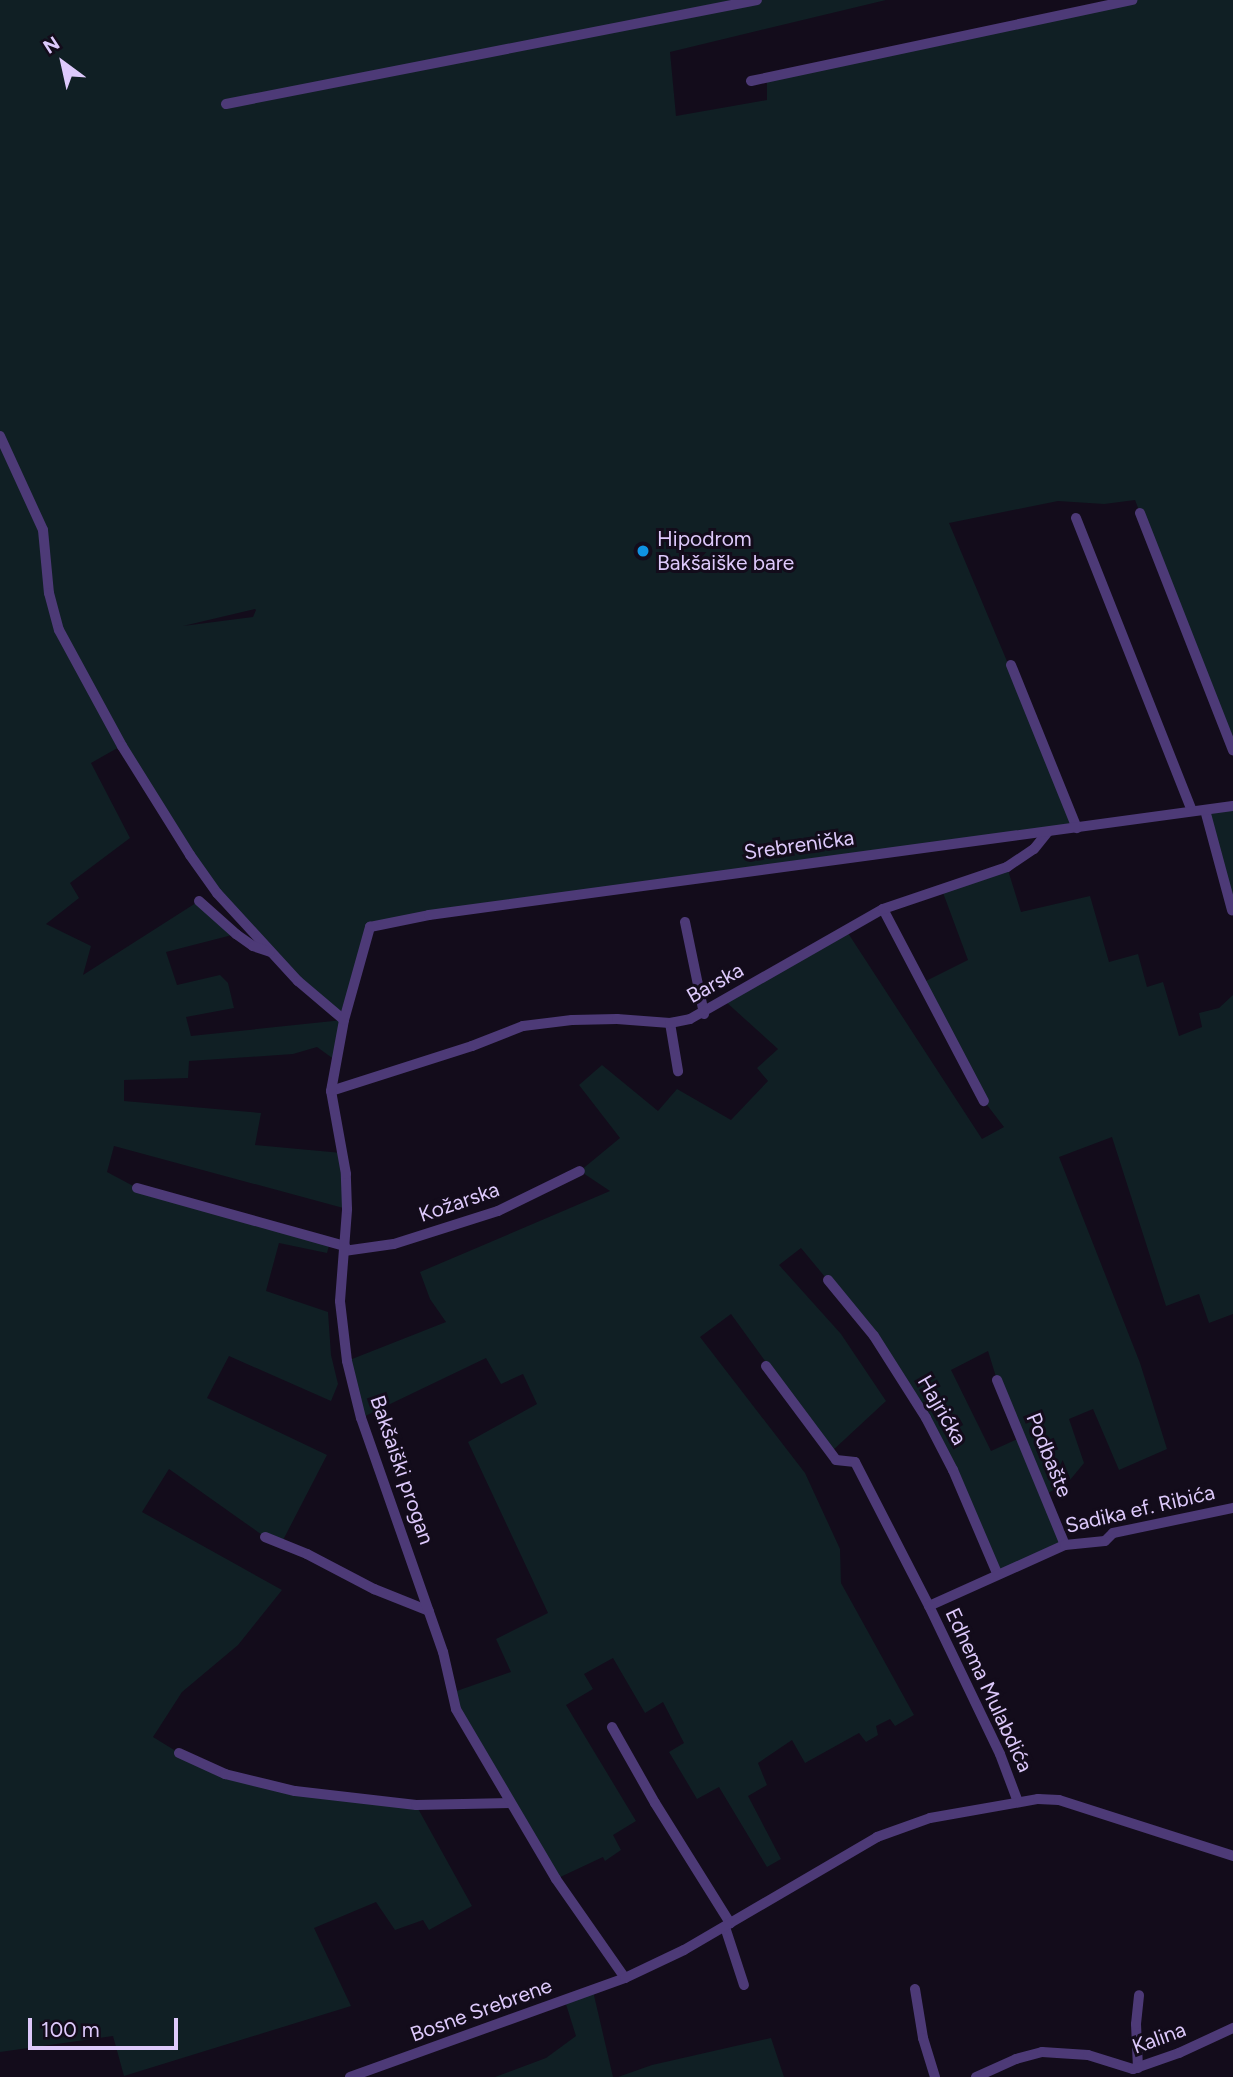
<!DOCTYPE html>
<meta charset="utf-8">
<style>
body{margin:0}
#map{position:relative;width:1233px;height:2077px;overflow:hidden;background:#130c1b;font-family:Figtree,sans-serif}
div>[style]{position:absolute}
.green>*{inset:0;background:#101f24}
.minor>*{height:10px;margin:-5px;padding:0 5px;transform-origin:5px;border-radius:5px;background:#4d3a77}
.dots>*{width:19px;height:19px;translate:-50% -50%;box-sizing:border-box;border:4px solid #130c1b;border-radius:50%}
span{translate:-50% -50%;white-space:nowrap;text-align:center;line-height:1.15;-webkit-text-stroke:6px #130c1b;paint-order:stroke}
.poi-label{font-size:21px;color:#ddc9fb}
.left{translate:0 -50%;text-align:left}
.street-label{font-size:21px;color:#ddc9fb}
.north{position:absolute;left:28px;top:28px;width:70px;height:70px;-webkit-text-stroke:5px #130c1b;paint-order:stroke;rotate:327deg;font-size:19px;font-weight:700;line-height:28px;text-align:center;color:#ddc9fb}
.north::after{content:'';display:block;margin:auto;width:24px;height:32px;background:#ddc9fb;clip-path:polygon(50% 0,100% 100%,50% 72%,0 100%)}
.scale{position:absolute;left:28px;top:2018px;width:150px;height:32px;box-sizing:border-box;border:4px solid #ddc9fb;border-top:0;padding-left:9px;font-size:21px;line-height:24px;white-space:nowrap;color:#ddc9fb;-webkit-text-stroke:5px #130c1b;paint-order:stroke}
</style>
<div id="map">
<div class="green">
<i style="clip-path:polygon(evenodd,0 0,886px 0,670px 52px,676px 116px,767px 100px,767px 75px,1128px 0,1233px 0,1233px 750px,1135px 500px,1104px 504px,1058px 501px,949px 523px,1077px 828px,371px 927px,335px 1060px,317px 1047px,293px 1054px,189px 1061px,188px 1078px,124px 1080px,124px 1101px,261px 1113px,255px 1145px,342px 1153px,347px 1209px,114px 1146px,107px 1172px,137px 1188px,330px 1242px,327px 1253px,279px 1243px,266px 1291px,328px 1312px,331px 1355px,338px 1384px,331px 1401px,229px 1356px,207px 1398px,327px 1455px,281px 1544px,265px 1537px,169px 1469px,142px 1512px,282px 1590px,238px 1645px,182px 1692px,153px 1737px,179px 1753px,256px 1784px,416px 1805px,472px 1906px,429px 1930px,423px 1920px,395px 1930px,376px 1902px,314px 1928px,351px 2006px,124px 2076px,113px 2036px,0 2052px,0 0,256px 610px,253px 617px,183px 626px,255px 609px,256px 610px,0 0,121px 746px,217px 893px,324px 1004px,343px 1020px,191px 1036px,186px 1017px,234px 1008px,228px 983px,220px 975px,177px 985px,166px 952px,236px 934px,199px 901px,83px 975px,91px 946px,46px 924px,79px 898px,70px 883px,130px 838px,91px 763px,121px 746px)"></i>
<i style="clip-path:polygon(1233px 806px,1233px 912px,1205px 810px)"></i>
<i style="clip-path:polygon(evenodd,1007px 867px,1021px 912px,1090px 896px,1109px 962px,1138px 954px,1147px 987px,1163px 982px,1179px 1036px,1202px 1027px,1199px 1013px,1219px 1008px,1233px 995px,1233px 1314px,1209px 1323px,1199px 1294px,1166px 1306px,1112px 1137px,1059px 1157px,1140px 1363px,1167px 1449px,1119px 1470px,1093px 1409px,1069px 1419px,1084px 1463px,1070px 1480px,1045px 1495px,1065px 1545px,997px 1573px,953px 1470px,874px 1336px,801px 1248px,779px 1265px,841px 1334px,886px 1401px,831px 1452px,731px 1314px,700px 1337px,805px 1473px,840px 1549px,841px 1583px,914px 1715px,895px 1726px,890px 1719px,876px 1726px,878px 1735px,866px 1742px,859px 1733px,805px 1763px,792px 1740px,758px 1763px,767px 1785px,748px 1796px,781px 1859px,767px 1867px,719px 1787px,697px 1799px,669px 1752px,684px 1743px,663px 1702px,645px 1713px,613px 1658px,584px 1674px,593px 1689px,566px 1705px,636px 1821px,613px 1835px,621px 1850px,605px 1861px,603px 1857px,556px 1879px,451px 1693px,511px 1672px,496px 1639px,548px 1613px,468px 1442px,537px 1404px,523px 1374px,501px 1384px,486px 1358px,361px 1418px,347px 1361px,446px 1322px,430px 1299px,420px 1272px,610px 1191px,580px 1171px,620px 1138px,579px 1085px,602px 1065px,658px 1111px,677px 1089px,731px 1120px,768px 1081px,757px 1068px,778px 1049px,725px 1001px,846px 930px,982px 1139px,1004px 1127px,984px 1101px,922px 983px,968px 960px,942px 890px,1007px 867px,988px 1351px,997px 1380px,1022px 1437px,991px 1451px,951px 1370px,988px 1351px)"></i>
<i style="clip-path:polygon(593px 1991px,613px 2077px,495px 2077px,546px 2058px,576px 2036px,565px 2001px)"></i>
<i style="clip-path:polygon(771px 2038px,784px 2077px,618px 2077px,652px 2065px)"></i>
</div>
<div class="minor">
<i style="left:751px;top:81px;width:390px;rotate:-12deg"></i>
<i style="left:226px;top:104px;width:541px;rotate:-11.08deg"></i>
<i style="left:0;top:436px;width:103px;rotate:65.4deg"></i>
<i style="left:43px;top:530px;width:63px;rotate:84.6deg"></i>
<i style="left:49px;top:593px;width:38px;rotate:75deg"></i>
<i style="left:59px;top:630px;width:132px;rotate:61.5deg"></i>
<i style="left:122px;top:746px;width:128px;rotate:58deg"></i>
<i style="left:190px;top:855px;width:47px;rotate:54.6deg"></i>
<i style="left:217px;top:893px;width:120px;rotate:47.4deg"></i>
<i style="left:298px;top:981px;width:60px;rotate:40.3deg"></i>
<i style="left:1140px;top:513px;width:255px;rotate:68.6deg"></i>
<i style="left:1076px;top:518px;width:315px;rotate:68.4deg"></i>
<i style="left:1011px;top:665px;width:176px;rotate:68deg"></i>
<i style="left:1205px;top:810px;width:104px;rotate:74.9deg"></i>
<i style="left:199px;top:901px;width:50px;rotate:41.7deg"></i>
<i style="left:236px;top:934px;width:21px;rotate:35deg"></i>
<i style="left:253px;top:946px;width:18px;rotate:19deg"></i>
<i style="left:883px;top:909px;width:217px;rotate:62.3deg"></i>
<i style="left:685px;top:922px;width:94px;rotate:78.3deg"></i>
<i style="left:670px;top:1023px;width:49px;rotate:80.5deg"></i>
<i style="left:331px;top:1091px;width:148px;rotate:-17.7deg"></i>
<i style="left:472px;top:1046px;width:55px;rotate:-21.4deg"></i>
<i style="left:523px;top:1026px;width:49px;rotate:-7deg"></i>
<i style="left:572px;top:1020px;width:45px;rotate:-1.3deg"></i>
<i style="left:617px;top:1019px;width:53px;rotate:4.3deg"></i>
<i style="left:670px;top:1023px;width:20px;rotate:-11deg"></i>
<i style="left:690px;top:1019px;width:222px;rotate:-29.7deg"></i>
<i style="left:883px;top:909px;width:131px;rotate:-18.7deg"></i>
<i style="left:1007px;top:867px;width:32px;rotate:-34deg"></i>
<i style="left:1034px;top:849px;width:22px;rotate:-51deg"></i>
<i style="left:137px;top:1188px;width:216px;rotate:15.6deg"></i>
<i style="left:344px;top:1251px;width:50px;rotate:-8deg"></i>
<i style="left:394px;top:1244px;width:109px;rotate:-17.6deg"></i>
<i style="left:498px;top:1211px;width:91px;rotate:-26deg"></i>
<i style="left:828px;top:1280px;width:72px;rotate:50.6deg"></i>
<i style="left:874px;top:1336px;width:97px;rotate:57.6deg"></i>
<i style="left:926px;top:1418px;width:59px;rotate:62.6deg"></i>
<i style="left:953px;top:1470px;width:112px;rotate:66.9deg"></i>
<i style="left:766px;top:1366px;width:117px;rotate:53.3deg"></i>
<i style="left:836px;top:1460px;width:19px;rotate:6deg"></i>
<i style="left:855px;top:1462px;width:162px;rotate:62.8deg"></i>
<i style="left:997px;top:1380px;width:178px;rotate:67.6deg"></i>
<i style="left:265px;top:1537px;width:45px;rotate:22deg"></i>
<i style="left:307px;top:1554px;width:76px;rotate:27.6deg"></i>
<i style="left:374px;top:1589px;width:59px;rotate:21.8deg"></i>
<i style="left:612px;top:1727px;width:87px;rotate:60.5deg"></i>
<i style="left:655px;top:1803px;width:142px;rotate:58deg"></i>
<i style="left:179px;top:1753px;width:51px;rotate:24.5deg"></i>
<i style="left:225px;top:1774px;width:72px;rotate:13.7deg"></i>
<i style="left:295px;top:1791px;width:122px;rotate:6.6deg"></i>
<i style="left:416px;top:1805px;width:94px;rotate:-1.2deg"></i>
<i style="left:1018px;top:1802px;width:51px;rotate:-110.6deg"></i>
<i style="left:1000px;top:1754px;width:164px;rotate:-115.6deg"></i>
<i style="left:929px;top:1606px;width:149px;rotate:-24.2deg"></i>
<i style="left:1065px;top:1545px;width:40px;rotate:-5.7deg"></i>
<i style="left:1105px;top:1541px;width:11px;rotate:-45deg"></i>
<i style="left:1113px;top:1533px;width:123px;rotate:-11.8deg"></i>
<i style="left:725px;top:1927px;width:61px;rotate:71.9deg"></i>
<i style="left:625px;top:1978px;width:121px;rotate:-124.9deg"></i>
<i style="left:556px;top:1879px;width:197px;rotate:-120.5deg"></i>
<i style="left:456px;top:1709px;width:58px;rotate:-102.8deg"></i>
<i style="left:443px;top:1652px;width:248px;rotate:-109.3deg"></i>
<i style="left:361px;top:1418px;width:59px;rotate:-103.8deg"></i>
<i style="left:347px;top:1361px;width:60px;rotate:-96.7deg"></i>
<i style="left:340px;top:1301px;width:92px;rotate:-85.6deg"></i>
<i style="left:347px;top:1209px;width:35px;rotate:-92deg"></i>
<i style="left:346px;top:1174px;width:84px;rotate:-100.2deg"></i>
<i style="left:331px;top:1091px;width:72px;rotate:-79.6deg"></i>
<i style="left:344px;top:1020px;width:97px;rotate:-74.4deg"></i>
<i style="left:370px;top:927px;width:60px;rotate:-11.5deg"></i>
<i style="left:429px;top:915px;width:811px;rotate:-7.72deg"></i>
<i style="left:915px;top:1989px;width:50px;rotate:80.7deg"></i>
<i style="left:923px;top:2038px;width:41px;rotate:72.9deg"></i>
<i style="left:1138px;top:2068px;width:44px;rotate:-92.6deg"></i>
<i style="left:1136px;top:2024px;width:29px;rotate:-84deg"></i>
<i style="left:350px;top:2077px;width:292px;rotate:-19.8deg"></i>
<i style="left:625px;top:1978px;width:65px;rotate:-25.4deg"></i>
<i style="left:684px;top:1950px;width:224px;rotate:-30.3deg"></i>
<i style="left:877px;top:1837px;width:56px;rotate:-19.7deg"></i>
<i style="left:930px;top:1818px;width:110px;rotate:-10deg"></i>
<i style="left:1038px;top:1799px;width:21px;rotate:3deg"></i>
<i style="left:1059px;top:1800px;width:183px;rotate:17.8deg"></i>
<i style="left:976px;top:2077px;width:44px;rotate:-24.2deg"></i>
<i style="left:1016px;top:2059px;width:27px;rotate:-15deg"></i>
<i style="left:1042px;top:2052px;width:46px;rotate:3.7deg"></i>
<i style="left:1088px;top:2055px;width:47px;rotate:17.3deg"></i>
<i style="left:1133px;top:2069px;width:49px;rotate:-19.2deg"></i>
<i style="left:1179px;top:2053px;width:60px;rotate:-24.8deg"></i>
</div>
<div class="dots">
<i style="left:643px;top:551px;background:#0f92e2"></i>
</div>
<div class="poi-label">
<span class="left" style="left:657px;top:551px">Hipodrom<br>Bakšaiške bare</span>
</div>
<div class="street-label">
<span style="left:799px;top:845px;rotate:-8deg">Srebrenička</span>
<span style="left:715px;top:983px;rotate:-29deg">Barska</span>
<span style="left:459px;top:1202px;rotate:-19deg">Kožarska</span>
<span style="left:942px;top:1410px;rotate:60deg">Hajrićka</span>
<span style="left:1049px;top:1455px;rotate:68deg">Podbašte</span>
<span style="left:402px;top:1470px;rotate:71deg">Bakšaiški progan</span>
<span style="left:1140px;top:1509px;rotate:-13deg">Sadika ef. Ribića</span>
<span style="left:989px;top:1690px;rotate:65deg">Edhema Mulabdića</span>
<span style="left:481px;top:2010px;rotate:-20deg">Bosne Srebrene</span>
<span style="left:1159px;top:2038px;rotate:-20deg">Kalina</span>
</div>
<div class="north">N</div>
<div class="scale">100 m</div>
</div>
